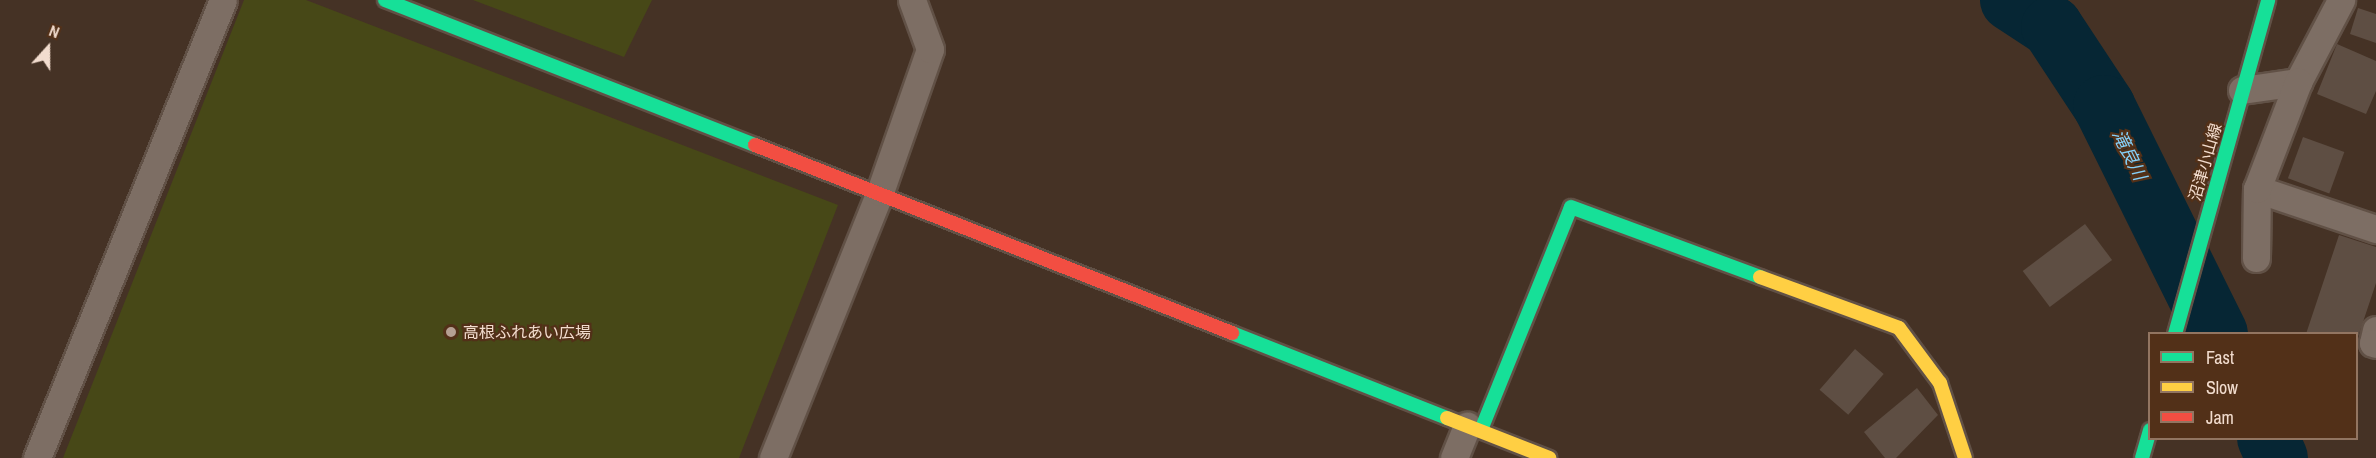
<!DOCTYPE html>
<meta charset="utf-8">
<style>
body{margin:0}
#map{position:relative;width:2376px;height:458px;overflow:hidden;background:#453225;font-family:"Archivo Narrow","Noto Sans JP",sans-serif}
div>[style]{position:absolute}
.green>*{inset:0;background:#474817}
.river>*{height:62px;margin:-31px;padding:0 31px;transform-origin:31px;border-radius:31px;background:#062634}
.building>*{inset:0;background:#5e4e43;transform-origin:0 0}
.roads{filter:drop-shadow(2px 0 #615146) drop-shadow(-2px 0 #615146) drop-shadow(0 2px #615146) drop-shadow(0 -2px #615146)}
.street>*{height:27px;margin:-13.5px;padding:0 13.5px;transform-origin:13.5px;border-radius:13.5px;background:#7d6e64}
.fast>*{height:14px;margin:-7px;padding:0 7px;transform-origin:7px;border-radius:7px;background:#16e098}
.slow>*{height:14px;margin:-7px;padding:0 7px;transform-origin:7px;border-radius:7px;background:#ffcf43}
.jam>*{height:14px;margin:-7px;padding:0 7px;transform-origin:7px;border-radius:7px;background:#f24e42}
.dots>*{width:16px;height:16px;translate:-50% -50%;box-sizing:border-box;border:3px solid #523018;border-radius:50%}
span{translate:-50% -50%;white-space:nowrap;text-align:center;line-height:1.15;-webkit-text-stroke:4.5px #523018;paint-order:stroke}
.street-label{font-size:16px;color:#f2dcce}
.poi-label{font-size:16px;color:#f2dcce}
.left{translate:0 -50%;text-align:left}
.water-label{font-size:18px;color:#85d0f9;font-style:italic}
.legend{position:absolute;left:2148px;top:332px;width:210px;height:108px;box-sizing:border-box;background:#523018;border:2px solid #927561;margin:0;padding:8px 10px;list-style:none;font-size:18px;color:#f2dcce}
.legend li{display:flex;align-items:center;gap:12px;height:30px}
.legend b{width:30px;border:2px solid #927561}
.north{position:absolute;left:18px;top:18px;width:60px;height:60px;-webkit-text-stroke:4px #523018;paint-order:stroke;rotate:21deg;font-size:16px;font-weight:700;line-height:24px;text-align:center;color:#f2dcce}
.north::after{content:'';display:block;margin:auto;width:21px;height:27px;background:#f2dcce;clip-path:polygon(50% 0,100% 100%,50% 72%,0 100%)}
</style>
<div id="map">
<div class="green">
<i style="clip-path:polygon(244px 0,306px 0,838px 205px,739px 458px,63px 458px)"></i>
<i style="clip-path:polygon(473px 0,652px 0,624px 57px)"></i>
</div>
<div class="river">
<i style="left:2011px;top:0;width:49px;rotate:33.4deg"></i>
<i style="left:2052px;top:27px;width:95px;rotate:56.6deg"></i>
<i style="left:2104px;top:106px;width:254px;rotate:63.6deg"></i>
<i style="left:2268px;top:438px;width:22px;rotate:66deg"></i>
</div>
<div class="building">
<i style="clip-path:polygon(2358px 8px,2376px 14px,2376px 43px,2350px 34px)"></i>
<i style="clip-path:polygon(2337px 44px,2376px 61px,2376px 91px,2366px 114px,2317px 94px)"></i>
<i style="left:2303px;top:137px;width:44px;height:44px;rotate:20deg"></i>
<i style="left:2085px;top:224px;width:45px;height:78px;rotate:53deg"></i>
<i style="clip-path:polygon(2339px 235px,2376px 247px,2376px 283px,2357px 340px,2356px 334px,2306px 334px)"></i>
<i style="left:1855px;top:349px;width:38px;height:54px;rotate:41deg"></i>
<i style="clip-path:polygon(1917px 388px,1938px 415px,1896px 458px,1885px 458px,1864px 432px)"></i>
</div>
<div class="roads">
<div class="street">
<i style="left:2242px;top:90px;width:57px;rotate:-8.1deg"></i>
<i style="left:2298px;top:82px;width:93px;rotate:-62.3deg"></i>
<i style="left:2257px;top:189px;width:126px;rotate:18.6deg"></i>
<i style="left:2256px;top:258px;width:69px;rotate:-89.2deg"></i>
<i style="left:2257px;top:189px;width:115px;rotate:-69deg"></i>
<i style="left:2376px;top:330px;width:13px;rotate:103deg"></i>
<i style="left:2373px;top:343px;width:3px;rotate:18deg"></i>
<i style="left:37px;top:458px;width:494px;rotate:-67.9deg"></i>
<i style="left:773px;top:458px;width:287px;rotate:-68.1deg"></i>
<i style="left:880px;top:192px;width:151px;rotate:-70.7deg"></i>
<i style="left:930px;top:49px;width:52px;rotate:-110.2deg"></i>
<i style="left:1454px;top:458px;width:35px;rotate:-68deg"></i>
</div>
<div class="fast">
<i style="left:385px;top:0;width:397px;rotate:21.4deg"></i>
<i style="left:1232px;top:333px;width:231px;rotate:21.6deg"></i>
<i style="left:2175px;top:334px;width:347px;rotate:-74.4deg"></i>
<i style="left:1481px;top:430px;width:240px;rotate:-68deg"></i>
<i style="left:1571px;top:207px;width:202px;rotate:20.3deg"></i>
<i style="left:2142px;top:458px;width:29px;rotate:-74deg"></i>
</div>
<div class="slow">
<i style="left:1760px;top:277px;width:148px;rotate:20.1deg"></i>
<i style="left:1899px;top:328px;width:69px;rotate:53.3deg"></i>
<i style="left:1940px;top:383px;width:79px;rotate:71.6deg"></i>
<i style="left:1447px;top:418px;width:110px;rotate:21.4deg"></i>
</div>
<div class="jam">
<i style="left:755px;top:145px;width:513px;rotate:21.51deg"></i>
</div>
</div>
<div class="dots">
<i style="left:451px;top:332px;background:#b5a093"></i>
</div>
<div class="street-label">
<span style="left:2205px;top:162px;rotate:-74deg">沼津小山線</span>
</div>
<div class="poi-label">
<span class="left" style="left:463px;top:332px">高根ふれあい広場</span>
</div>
<div class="water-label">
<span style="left:2129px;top:155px;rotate:64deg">滝良川</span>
</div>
<ul class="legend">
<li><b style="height:8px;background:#16e098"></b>Fast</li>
<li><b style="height:8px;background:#ffcf43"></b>Slow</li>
<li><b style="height:8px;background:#f24e42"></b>Jam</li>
</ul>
<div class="north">N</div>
</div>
